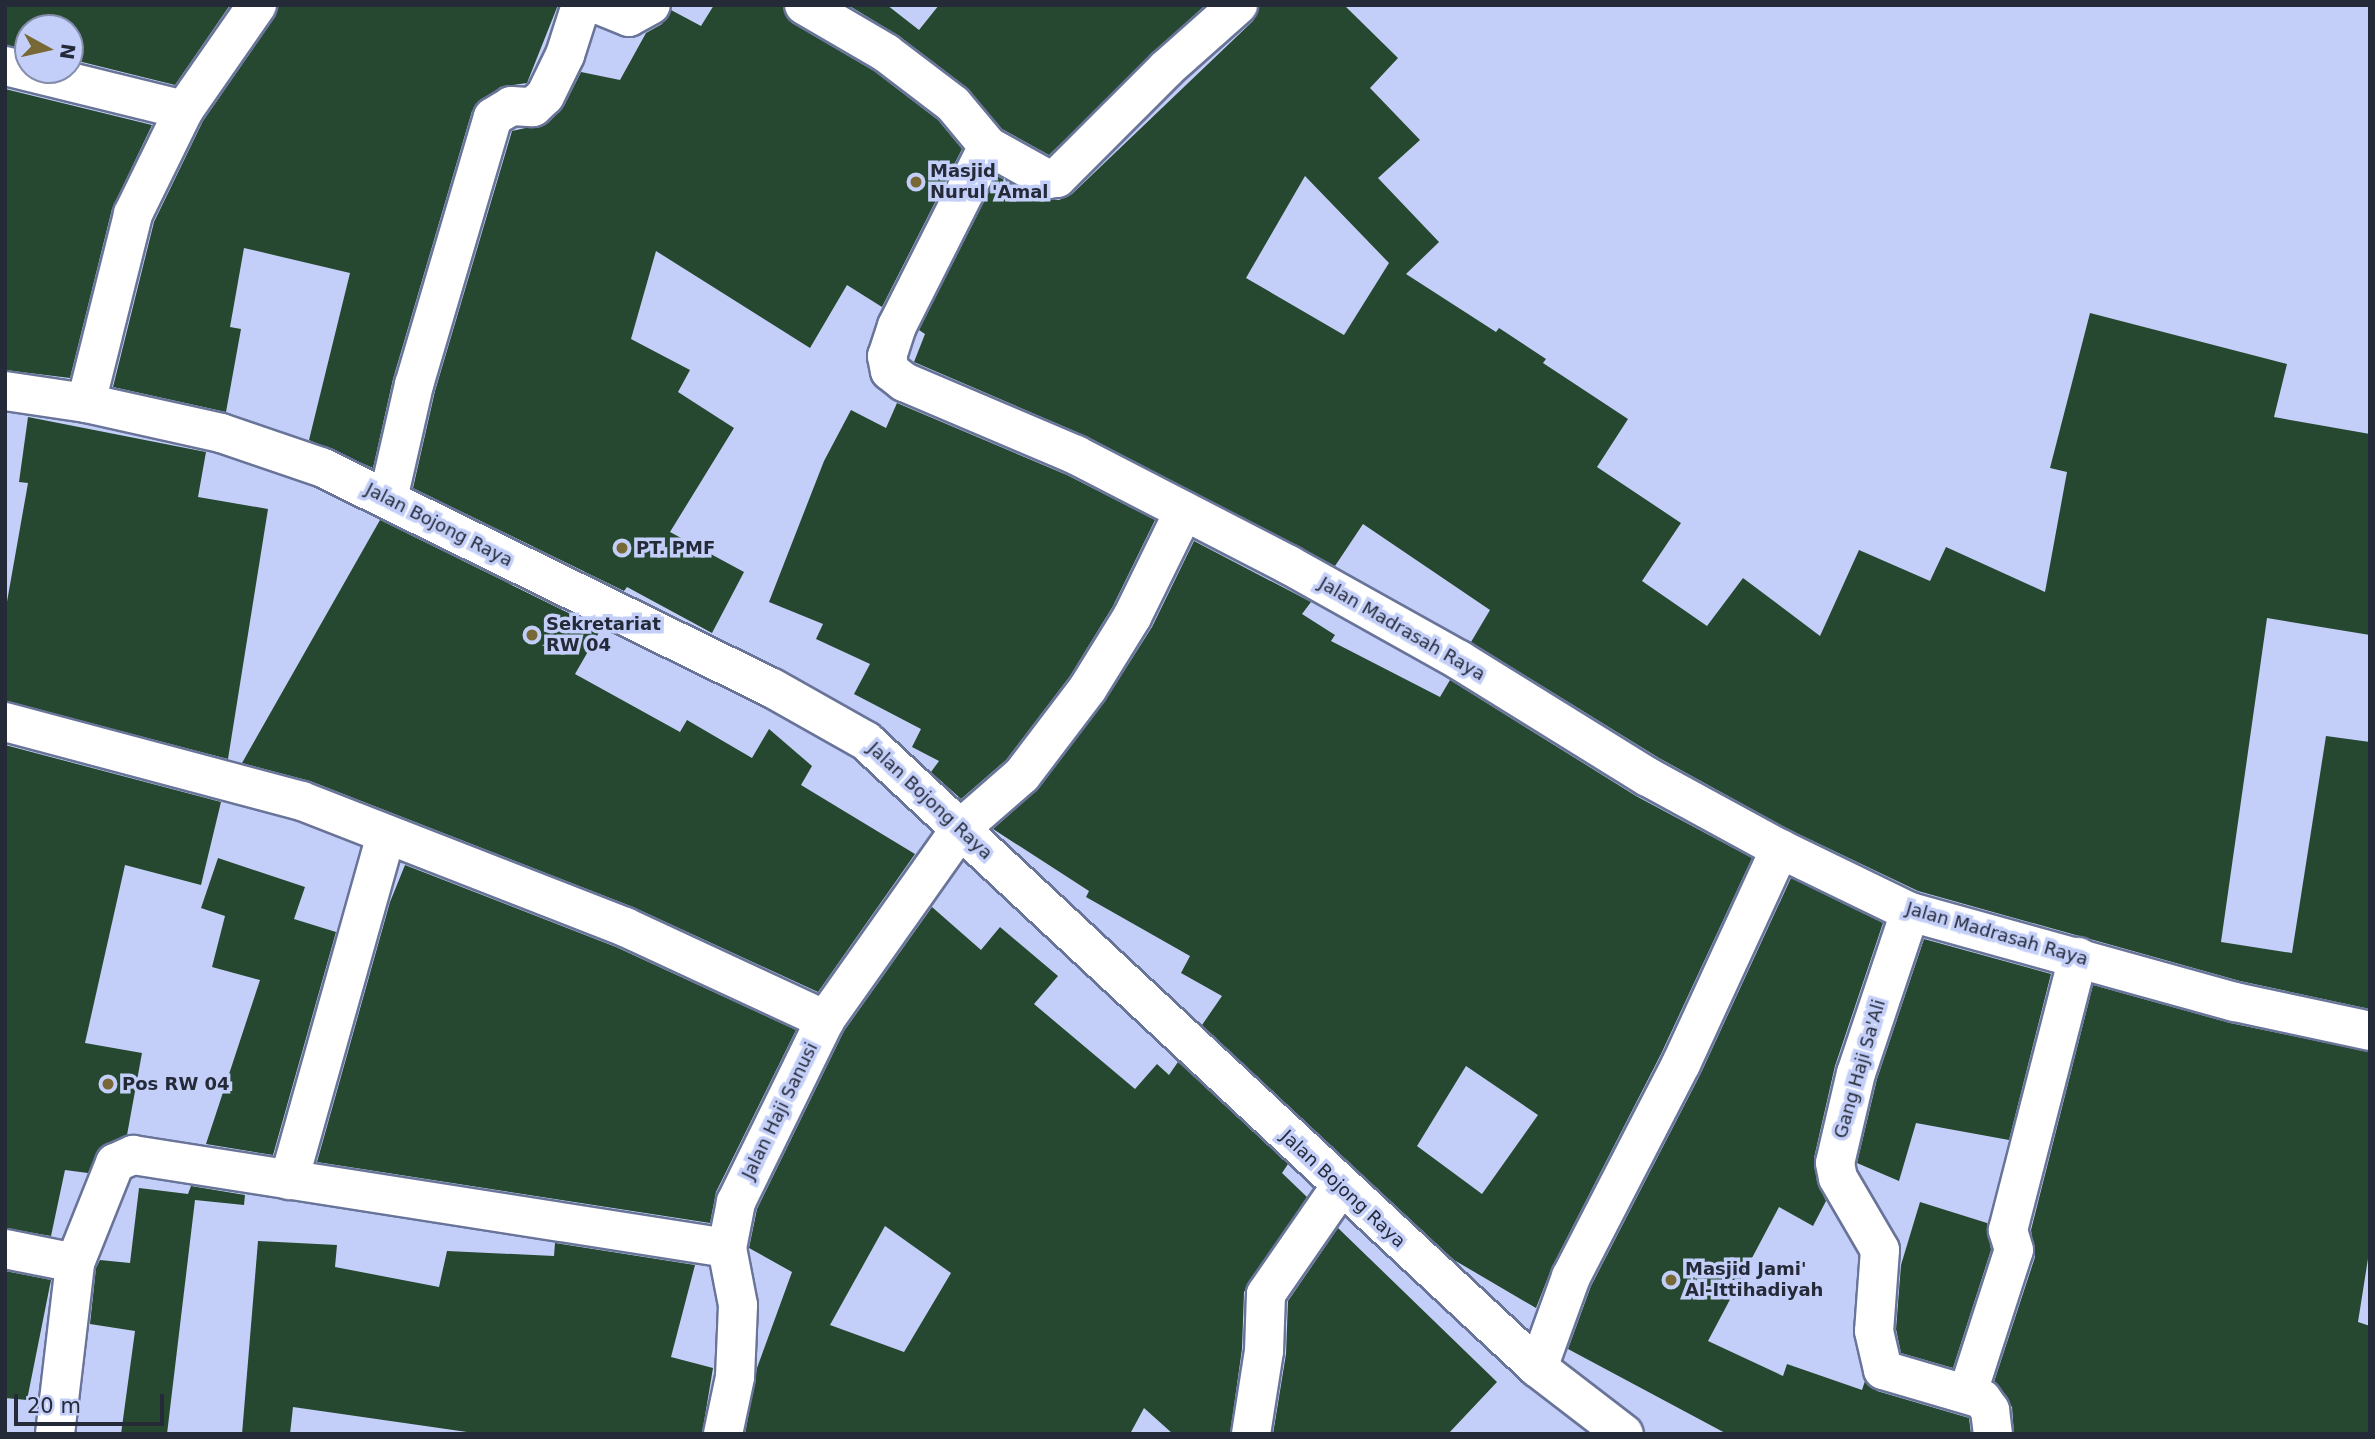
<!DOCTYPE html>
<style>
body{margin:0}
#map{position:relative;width:2375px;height:1439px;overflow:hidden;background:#c3cff8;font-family:"DejaVu Sans",sans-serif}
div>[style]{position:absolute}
.building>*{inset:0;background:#264830}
.roads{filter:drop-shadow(2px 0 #697499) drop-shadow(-2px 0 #697499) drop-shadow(0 2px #697499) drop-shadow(0 -2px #697499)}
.minor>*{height:38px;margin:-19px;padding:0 19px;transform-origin:19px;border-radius:19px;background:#fff}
.tertiary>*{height:38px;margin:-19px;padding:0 19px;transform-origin:19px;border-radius:19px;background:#fff}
.dots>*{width:19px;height:19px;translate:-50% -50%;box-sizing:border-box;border:4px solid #c3cff8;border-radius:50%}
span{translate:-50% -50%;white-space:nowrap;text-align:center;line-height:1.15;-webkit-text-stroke:7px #c3cff8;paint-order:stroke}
.poi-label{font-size:18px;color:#252a39;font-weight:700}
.left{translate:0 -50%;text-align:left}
.street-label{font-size:18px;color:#252a39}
.frame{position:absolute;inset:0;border:7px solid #252a39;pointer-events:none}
.north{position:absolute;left:14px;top:14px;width:70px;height:70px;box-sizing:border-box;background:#c3cff8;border:2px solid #848dac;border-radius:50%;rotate:98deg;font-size:19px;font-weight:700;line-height:28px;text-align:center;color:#252a39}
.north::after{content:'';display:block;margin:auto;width:24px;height:32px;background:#786836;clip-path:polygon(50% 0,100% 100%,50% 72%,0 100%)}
.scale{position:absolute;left:14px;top:1394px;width:150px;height:32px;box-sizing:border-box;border:4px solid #252a39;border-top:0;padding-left:9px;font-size:21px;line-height:24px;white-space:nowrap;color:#252a39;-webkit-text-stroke:5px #c3cff8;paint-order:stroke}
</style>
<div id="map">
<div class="building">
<i style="clip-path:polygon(5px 5px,230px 5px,175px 85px,70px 59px,70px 28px,28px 28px,28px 49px,5px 45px)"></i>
<i style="clip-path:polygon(279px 5px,558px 5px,527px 83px,500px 87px,472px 111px,393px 379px,373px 468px,309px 440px,350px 273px,244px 248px,230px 327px,241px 329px,226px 412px,113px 387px,154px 222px,203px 121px,275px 17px)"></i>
<i style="clip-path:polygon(714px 5px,782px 5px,792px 23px,874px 71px,938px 120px,962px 149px,882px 307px,847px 285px,810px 348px,656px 251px,631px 339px,690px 370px,678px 392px,734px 428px,670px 532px,744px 572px,712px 633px,627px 587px,624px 591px,413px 488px,435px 391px,512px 131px,548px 123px,564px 106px,581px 72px,620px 80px,646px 33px,662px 24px,671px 10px,701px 26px)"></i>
<i style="clip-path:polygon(848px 5px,887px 5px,919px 30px,939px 5px,1205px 5px,1049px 155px,1002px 129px,966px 87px,899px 36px)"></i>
<i style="clip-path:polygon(evenodd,1259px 5px,1344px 5px,1398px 58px,1370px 88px,1420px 140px,1378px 178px,1439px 242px,1406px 274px,1496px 332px,1499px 328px,1546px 359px,1543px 363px,1628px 419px,1597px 467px,1681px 523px,1642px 581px,1707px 626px,1743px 578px,1820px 636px,1859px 550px,1930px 581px,1946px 547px,2045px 592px,2067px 472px,2050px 468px,2090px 313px,2287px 364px,2274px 417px,2370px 434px,2370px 635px,2267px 618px,2221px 942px,2292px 953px,2326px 736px,2370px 742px,2370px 1009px,2240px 981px,1918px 891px,1790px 830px,1659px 758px,1471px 642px,1490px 610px,1363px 524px,1335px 566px,1086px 436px,914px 362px,925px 334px,919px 330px,997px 176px,1037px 198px,1059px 200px,1072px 194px,1253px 21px,1259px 5px,1305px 176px,1389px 263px,1344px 335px,1246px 278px,1305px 176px)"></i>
<i style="clip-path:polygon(5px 89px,152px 125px,112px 209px,70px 378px,5px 370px)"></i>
<i style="clip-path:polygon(897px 403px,1067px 475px,1155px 520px,1113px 606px,1070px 676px,1006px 760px,961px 799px,931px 772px,939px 761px,912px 747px,921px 729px,854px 694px,870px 664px,816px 639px,823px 624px,769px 602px,824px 461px,851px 410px,886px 428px)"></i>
<i style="clip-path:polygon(28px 417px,206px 452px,198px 497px,268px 509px,228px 759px,5px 701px,5px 613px,28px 483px,19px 482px)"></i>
<i style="clip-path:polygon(380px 520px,601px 629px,575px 674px,680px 732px,687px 720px,752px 758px,769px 729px,812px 766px,801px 785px,915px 854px,818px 992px,633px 907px,310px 781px,242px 763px)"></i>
<i style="clip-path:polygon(evenodd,1194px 541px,1311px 602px,1302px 614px,1335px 635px,1331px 641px,1440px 697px,1450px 680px,1636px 796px,1752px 858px,1661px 1054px,1552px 1267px,1536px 1308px,1454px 1260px,1202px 1025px,1222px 996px,1181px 973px,1190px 956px,1086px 897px,1089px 891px,993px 829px,1039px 788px,1105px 701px,1152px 627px,1194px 541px,1466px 1066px,1538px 1115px,1482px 1194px,1417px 1146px,1466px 1066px)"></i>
<i style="clip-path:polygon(5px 745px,221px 802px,201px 885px,125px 865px,85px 1043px,142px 1053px,127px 1135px,105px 1144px,88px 1173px,65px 1170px,51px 1236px,5px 1228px)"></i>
<i style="clip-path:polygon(218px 858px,305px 887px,294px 919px,336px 932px,273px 1155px,206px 1144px,260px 980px,212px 967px,225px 916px,201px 908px)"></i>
<i style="clip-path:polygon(405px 865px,616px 947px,796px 1030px,716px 1192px,710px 1223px,317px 1162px,390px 902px)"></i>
<i style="clip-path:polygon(1791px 878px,1883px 923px,1835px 1066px,1814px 1158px,1817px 1182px,1826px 1201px,1813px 1226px,1779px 1207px,1708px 1341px,1783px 1376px,1787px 1364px,1862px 1390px,1865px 1381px,1877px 1391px,1969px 1418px,1971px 1434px,1727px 1434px,1568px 1349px,1591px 1286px,1701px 1073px)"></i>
<i style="clip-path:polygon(evenodd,932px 907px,981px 950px,1000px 927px,1058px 976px,1034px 1004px,1135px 1089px,1157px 1064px,1169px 1075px,1178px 1062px,1288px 1164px,1282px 1173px,1307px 1197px,1244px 1292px,1242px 1349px,1230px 1434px,1173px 1434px,1144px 1408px,1130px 1434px,745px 1434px,757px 1368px,792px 1272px,749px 1248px,757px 1209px,844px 1031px,932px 907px,885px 1226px,951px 1273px,904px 1352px,830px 1325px,885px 1226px)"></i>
<i style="clip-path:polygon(1924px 939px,2051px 974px,2009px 1140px,1916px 1123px,1899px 1181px,1857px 1163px,1877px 1079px)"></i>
<i style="clip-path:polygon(2093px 985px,2230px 1023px,2370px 1052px,2370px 1246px,2358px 1322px,2370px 1326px,2370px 1434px,2014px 1434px,2012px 1407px,1994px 1382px,2035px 1257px,2031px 1230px)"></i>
<i style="clip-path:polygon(191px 1186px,245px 1195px,244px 1205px,195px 1200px,167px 1434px,121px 1434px,135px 1331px,90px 1324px,96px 1268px,100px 1260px,130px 1263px,139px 1188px,188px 1194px)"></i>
<i style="clip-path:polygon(1920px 1202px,1987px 1223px,1991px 1250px,1953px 1368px,1901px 1353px,1896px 1329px,1901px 1265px)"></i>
<i style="clip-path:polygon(1338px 1228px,1497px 1382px,1448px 1434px,1273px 1434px,1286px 1354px,1288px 1301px)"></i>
<i style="clip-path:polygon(258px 1241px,337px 1245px,335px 1267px,439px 1287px,447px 1251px,554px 1256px,555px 1243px,695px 1265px,671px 1357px,713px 1368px,702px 1434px,481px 1434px,293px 1407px,290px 1434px,242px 1434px)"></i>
<i style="clip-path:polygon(5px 1271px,51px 1280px,27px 1400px,5px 1398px)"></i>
</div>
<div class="roads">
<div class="minor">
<i style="left:599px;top:5px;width:32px;rotate:22deg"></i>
<i style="left:629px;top:17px;width:25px;rotate:-29deg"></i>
<i style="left:804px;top:5px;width:95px;rotate:30.3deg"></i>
<i style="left:886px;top:53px;width:84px;rotate:37.3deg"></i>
<i style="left:953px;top:104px;width:55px;rotate:50.2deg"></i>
<i style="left:988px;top:146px;width:68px;rotate:29.2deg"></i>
<i style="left:1047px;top:179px;width:10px;rotate:-6deg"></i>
<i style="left:1057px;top:178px;width:156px;rotate:-45deg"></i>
<i style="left:1167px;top:68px;width:95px;rotate:-41.6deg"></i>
<i style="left:5px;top:66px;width:184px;rotate:13.8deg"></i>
<i style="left:988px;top:146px;width:202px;rotate:116.8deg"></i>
<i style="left:897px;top:326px;width:32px;rotate:108deg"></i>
<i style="left:887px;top:356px;width:15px;rotate:79deg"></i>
<i style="left:890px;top:371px;width:18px;rotate:38deg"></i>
<i style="left:904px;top:382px;width:187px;rotate:23deg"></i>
<i style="left:1076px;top:455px;width:240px;rotate:27.3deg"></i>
<i style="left:1289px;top:565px;width:195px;rotate:29.2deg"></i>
<i style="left:1459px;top:660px;width:222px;rotate:31.8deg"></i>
<i style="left:1648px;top:777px;width:150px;rotate:28.6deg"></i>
<i style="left:1780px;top:849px;width:144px;rotate:25.9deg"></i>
<i style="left:1910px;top:912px;width:337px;rotate:15.5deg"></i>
<i style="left:2235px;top:1002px;width:138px;rotate:12.1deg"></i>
<i style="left:86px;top:403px;width:195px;rotate:-76deg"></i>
<i style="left:133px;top:214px;width:116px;rotate:-63.9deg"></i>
<i style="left:184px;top:110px;width:128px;rotate:-55.2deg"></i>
<i style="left:388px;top:499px;width:117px;rotate:-77.2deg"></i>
<i style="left:414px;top:385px;width:279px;rotate:-73.6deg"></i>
<i style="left:493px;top:117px;width:21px;rotate:-31deg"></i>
<i style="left:511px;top:106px;width:22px;rotate:3deg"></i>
<i style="left:533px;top:107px;width:16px;rotate:-43deg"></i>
<i style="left:545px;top:96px;width:46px;rotate:-64deg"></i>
<i style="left:565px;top:55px;width:52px;rotate:-72.3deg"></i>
<i style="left:5px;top:722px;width:307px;rotate:14.9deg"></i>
<i style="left:302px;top:801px;width:347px;rotate:21.3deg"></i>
<i style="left:625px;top:927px;width:221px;rotate:24.9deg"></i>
<i style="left:1910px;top:912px;width:170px;rotate:108.5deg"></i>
<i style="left:1856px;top:1073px;width:92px;rotate:103.1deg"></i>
<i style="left:1835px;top:1163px;width:15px;rotate:79deg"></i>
<i style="left:1838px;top:1178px;width:83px;rotate:59.7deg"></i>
<i style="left:1880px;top:1250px;width:81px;rotate:94.2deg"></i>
<i style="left:1874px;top:1331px;width:40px;rotate:77deg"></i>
<i style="left:1883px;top:1370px;width:103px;rotate:16.3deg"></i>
<i style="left:1982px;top:1399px;width:14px;rotate:54deg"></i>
<i style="left:1990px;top:1410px;width:24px;rotate:83deg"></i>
<i style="left:289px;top:1180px;width:359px;rotate:-74.3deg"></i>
<i style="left:5px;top:1249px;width:71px;rotate:11.3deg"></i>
<i style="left:1538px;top:1368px;width:97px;rotate:-70.1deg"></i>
<i style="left:1571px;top:1277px;width:240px;rotate:-62.7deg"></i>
<i style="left:1681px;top:1064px;width:237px;rotate:-65.3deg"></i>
<i style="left:1968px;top:1392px;width:149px;rotate:-72.1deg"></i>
<i style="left:2014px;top:1250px;width:21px;rotate:-107deg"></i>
<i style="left:2008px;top:1230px;width:282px;rotate:-75.6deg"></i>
<i style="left:55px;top:1434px;width:172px;rotate:-83.3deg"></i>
<i style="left:75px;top:1263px;width:108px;rotate:-68.2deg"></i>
<i style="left:115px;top:1163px;width:20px;rotate:-24deg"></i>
<i style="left:133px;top:1155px;width:601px;rotate:8.9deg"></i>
<i style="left:723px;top:1434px;width:58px;rotate:-78.1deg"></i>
<i style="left:735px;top:1377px;width:72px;rotate:-87.6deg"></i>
<i style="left:738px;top:1305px;width:58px;rotate:-100.9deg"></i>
<i style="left:727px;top:1248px;width:47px;rotate:-78.9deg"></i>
<i style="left:736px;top:1202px;width:203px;rotate:-63.9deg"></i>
<i style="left:825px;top:1020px;width:234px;rotate:-54.7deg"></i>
<i style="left:960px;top:829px;width:82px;rotate:-41.1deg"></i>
<i style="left:1022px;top:775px;width:109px;rotate:-52.8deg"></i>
<i style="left:1088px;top:688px;width:84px;rotate:-58.2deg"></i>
<i style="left:1132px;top:617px;width:118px;rotate:-63.9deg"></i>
<i style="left:1251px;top:1434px;width:84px;rotate:-81.1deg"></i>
<i style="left:1264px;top:1351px;width:57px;rotate:-88deg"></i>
<i style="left:1266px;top:1294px;width:130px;rotate:-55.3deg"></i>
</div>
<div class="tertiary">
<i style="left:5px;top:391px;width:82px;rotate:8.4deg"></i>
<i style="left:86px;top:403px;width:138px;rotate:12.5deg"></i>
<i style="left:221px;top:433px;width:106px;rotate:18.8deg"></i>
<i style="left:321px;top:467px;width:502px;rotate:26.11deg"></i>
<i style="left:772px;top:688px;width:108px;rotate:29.4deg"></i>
<i style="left:866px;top:741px;width:919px;rotate:43.02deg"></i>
<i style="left:1538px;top:1368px;width:108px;rotate:37.5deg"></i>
</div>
</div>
<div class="dots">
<i style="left:916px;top:182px;background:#786836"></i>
<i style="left:622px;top:548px;background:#786836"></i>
<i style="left:532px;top:635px;background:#786836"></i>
<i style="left:108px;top:1084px;background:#786836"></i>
<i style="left:1671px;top:1280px;background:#786836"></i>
</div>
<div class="poi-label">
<span class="left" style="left:930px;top:182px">Masjid<br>Nurul 'Amal</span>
<span class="left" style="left:636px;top:548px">PT. PMF</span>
<span class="left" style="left:546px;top:635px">Sekretariat<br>RW 04</span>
<span class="left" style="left:122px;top:1084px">Pos RW 04</span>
<span class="left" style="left:1685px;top:1280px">Masjid Jami'<br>Al-Ittihadiyah</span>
</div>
<div class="street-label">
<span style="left:439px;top:525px;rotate:27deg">Jalan Bojong Raya</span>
<span style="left:1402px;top:629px;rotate:30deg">Jalan Madrasah Raya</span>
<span style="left:930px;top:801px;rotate:43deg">Jalan Bojong Raya</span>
<span style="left:1997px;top:934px;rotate:16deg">Jalan Madrasah Raya</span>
<span style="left:1860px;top:1069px;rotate:-74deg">Gang Haji Sa'Ali</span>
<span style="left:780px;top:1111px;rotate:-64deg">Jalan Haji Sanusi</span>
<span style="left:1343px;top:1189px;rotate:43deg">Jalan Bojong Raya</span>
</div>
<div class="frame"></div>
<div class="north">N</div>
<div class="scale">20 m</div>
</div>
